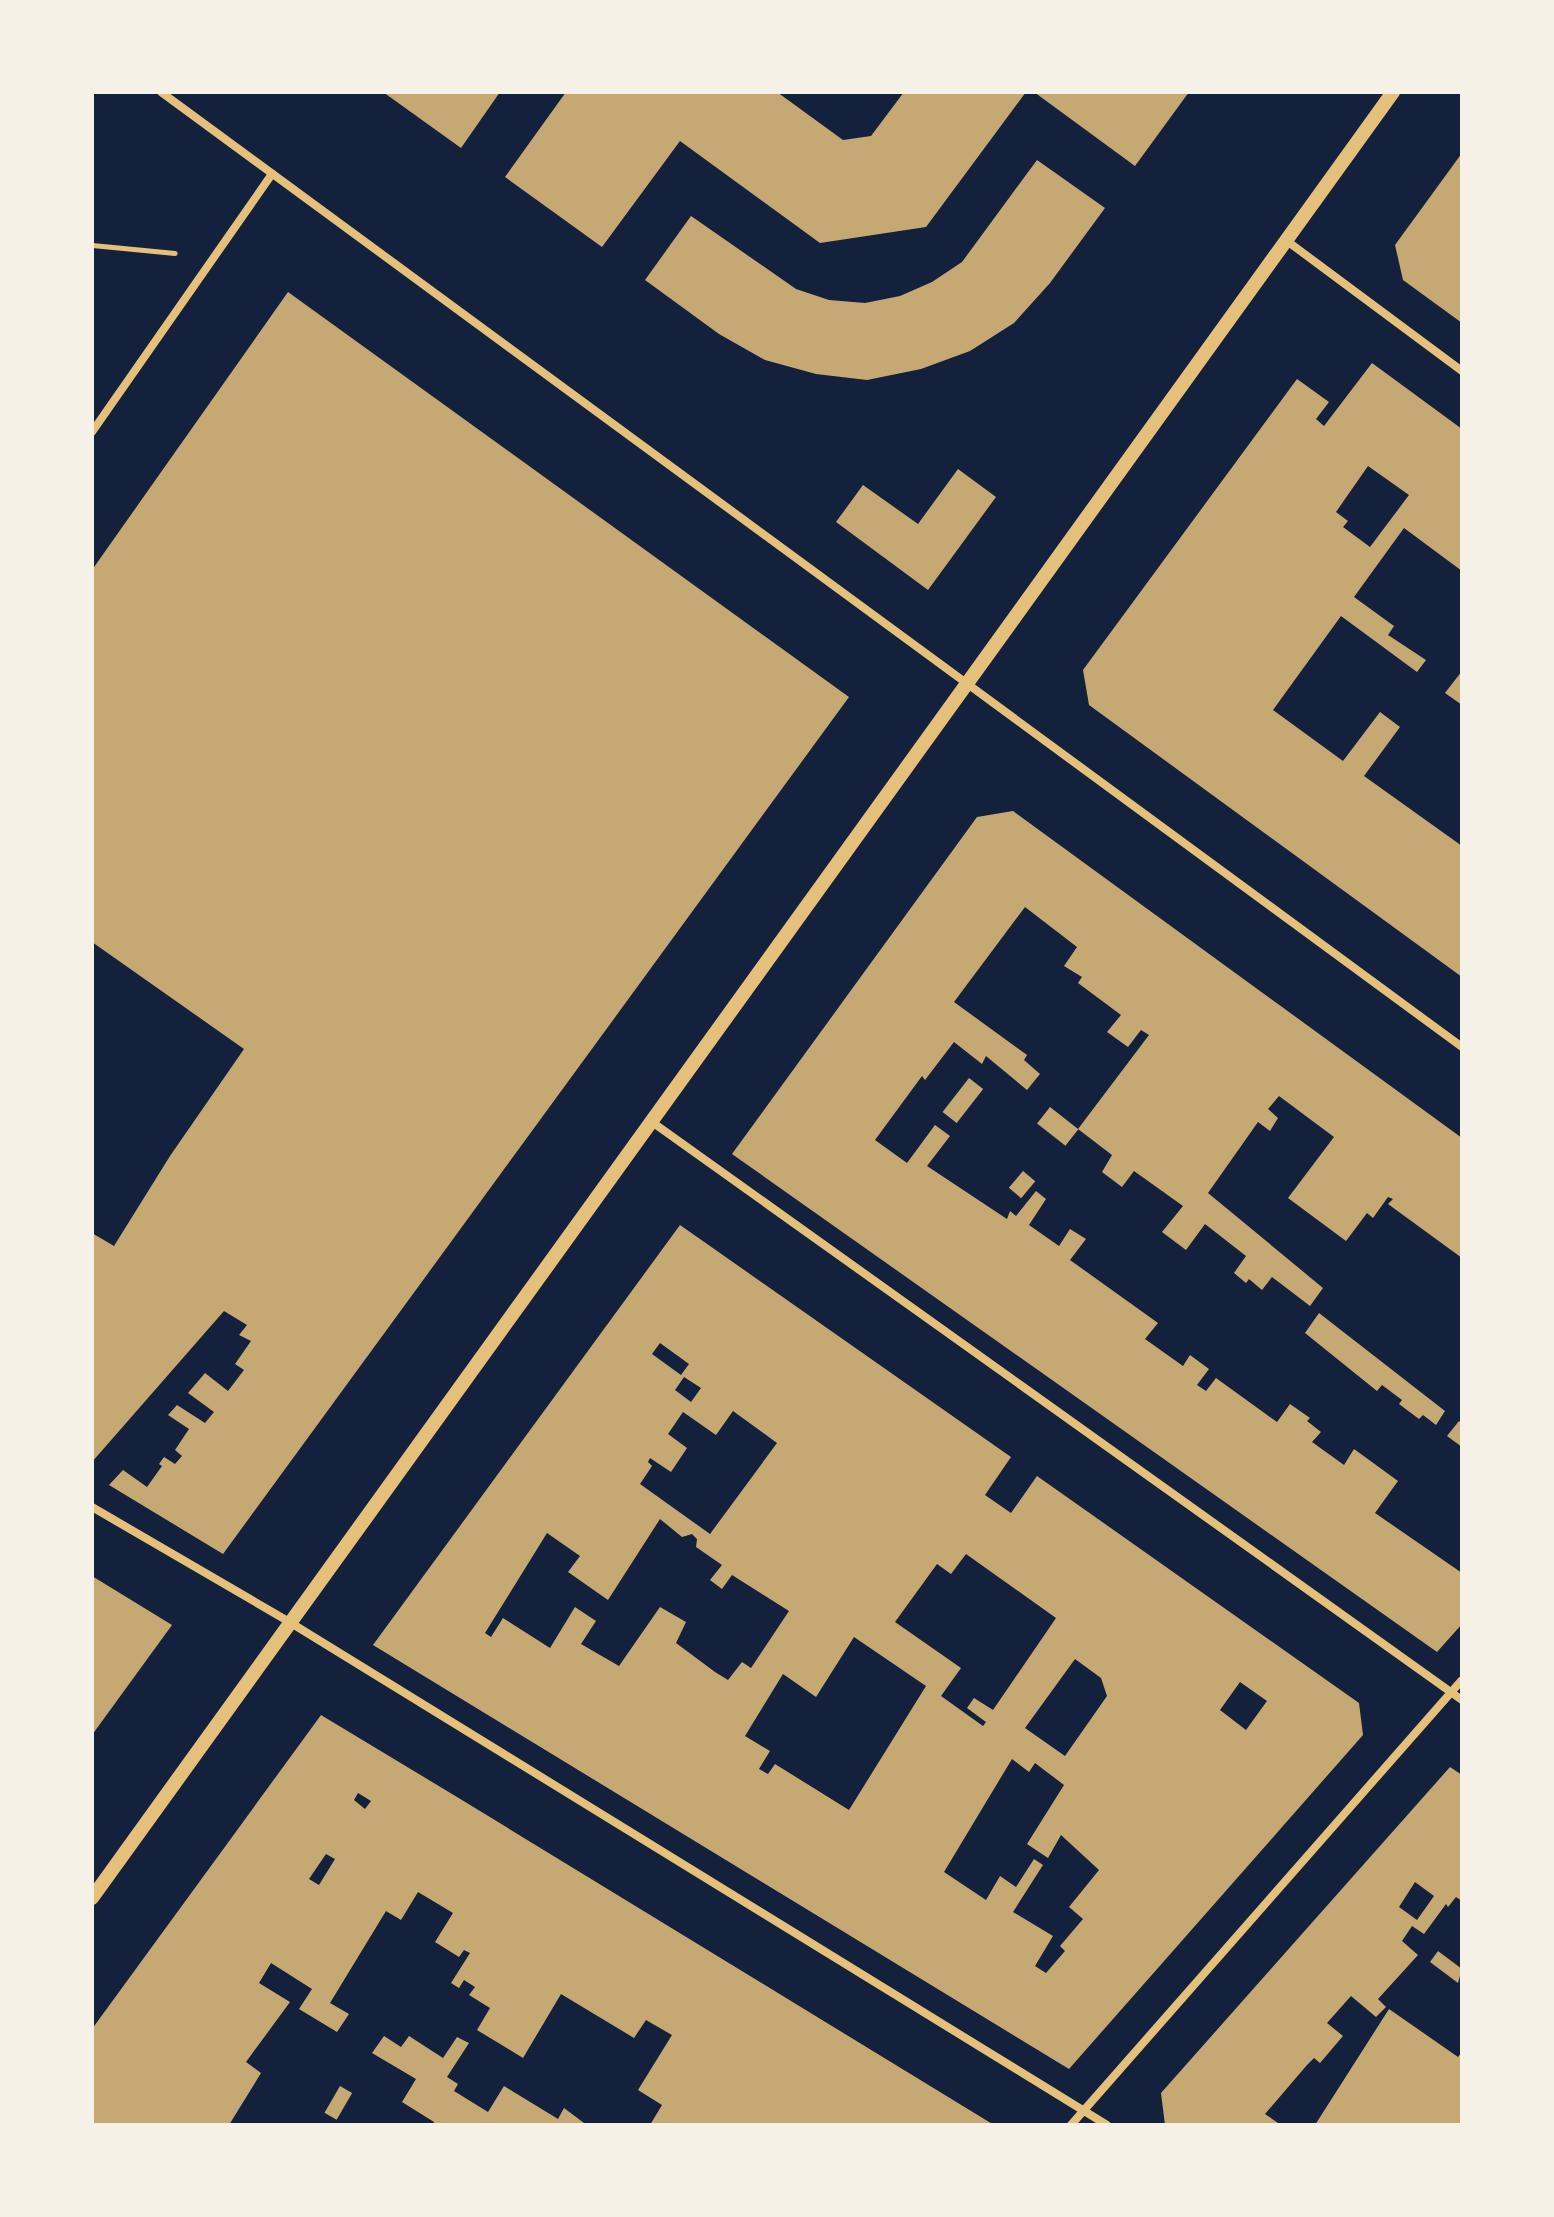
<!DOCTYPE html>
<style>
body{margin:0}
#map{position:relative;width:1554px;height:2217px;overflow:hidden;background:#14213d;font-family:Rubik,sans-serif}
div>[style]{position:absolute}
.building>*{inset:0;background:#c6a872;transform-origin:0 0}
.path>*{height:5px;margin:-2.5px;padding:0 2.5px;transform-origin:2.5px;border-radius:2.5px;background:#e5c07b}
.minor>*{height:8px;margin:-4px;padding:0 4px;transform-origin:4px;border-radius:4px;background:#e5c07b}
.tertiary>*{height:14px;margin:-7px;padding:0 7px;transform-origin:7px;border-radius:7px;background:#e5c07b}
span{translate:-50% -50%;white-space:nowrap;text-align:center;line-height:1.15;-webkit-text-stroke:8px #f6f1e7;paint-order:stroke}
.frame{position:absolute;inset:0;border:94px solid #f6f1e7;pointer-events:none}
</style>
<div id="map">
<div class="building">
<i style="clip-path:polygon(383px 92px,500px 92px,461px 148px)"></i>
<i style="clip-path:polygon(566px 92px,777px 92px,843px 140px,871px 136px,904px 92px,1026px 92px,926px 227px,820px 243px,680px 141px,602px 247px,505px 177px)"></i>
<i style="clip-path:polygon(1034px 92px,1189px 92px,1135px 166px)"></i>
<i style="clip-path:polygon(1462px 153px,1462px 323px,1403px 280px,1395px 245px)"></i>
<i style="clip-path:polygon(1037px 160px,1105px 208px,1050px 283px,1014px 323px,970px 351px,921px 369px,867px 380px,816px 374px,765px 360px,719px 334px,645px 280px,691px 216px,796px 289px,829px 300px,865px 303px,900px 296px,932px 282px,962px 262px)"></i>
<i style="clip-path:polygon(288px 292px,849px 697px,223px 1554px,109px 1485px,123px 1470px,147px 1487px,162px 1466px,159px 1464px,164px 1457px,175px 1464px,182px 1456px,175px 1450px,189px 1429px,168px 1415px,177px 1405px,205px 1423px,214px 1412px,188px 1393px,205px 1373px,228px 1391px,244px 1370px,235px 1364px,251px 1341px,239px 1335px,247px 1325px,224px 1311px,92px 1462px,92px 1233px,114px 1246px,170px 1156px,244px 1049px,92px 942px,92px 570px)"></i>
<i style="clip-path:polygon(evenodd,1372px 363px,1462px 429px,1462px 571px,1404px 528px,1354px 597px,1394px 626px,1388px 635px,1426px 660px,1417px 672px,1341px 616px,1273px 710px,1343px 761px,1380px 712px,1400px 727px,1364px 776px,1462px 846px,1462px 977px,1089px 705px,1083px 670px,1297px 379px,1329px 402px,1316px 419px,1324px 426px,1372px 363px,1368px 466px,1409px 495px,1370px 547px,1343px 527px,1348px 521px,1336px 512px,1368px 466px)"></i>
<i style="clip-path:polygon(958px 469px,996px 497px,928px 590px,836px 522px,863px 485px,918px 524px)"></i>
<i style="clip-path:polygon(1462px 671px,1462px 705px,1445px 693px)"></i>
<i style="clip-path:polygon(1013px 811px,1462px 1138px,1462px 1258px,1388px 1204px,1393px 1199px,1388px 1197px,1373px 1218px,1367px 1213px,1346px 1241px,1288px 1198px,1334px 1137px,1279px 1096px,1268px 1109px,1278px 1118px,1270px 1131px,1258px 1122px,1208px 1193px,1323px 1288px,1310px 1306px,1272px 1277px,1262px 1290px,1249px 1279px,1246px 1283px,1234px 1273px,1246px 1256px,1205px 1224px,1186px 1250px,1162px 1232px,1183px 1206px,1134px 1171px,1122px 1187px,1102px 1172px,1112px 1155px,1078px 1129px,1149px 1035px,1141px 1030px,1128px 1047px,1107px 1032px,1121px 1015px,1078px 983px,1082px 977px,1064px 966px,1077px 947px,1025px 907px,954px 1002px,1027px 1055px,1024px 1060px,1040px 1074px,1027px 1090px,986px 1056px,982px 1064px,954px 1042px,925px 1080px,922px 1076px,875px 1140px,907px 1163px,935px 1125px,950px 1136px,927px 1166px,1007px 1219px,1010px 1211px,1016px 1216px,1036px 1191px,1046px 1199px,1029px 1225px,1059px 1246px,1070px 1229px,1086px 1239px,1070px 1260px,1158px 1323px,1145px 1339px,1183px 1366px,1190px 1355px,1209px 1369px,1197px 1385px,1206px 1391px,1216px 1378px,1277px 1422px,1290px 1404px,1310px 1418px,1307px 1421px,1321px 1432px,1312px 1442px,1344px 1465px,1354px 1449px,1398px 1481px,1375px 1513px,1462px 1573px,1462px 1624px,1437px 1652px,732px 1154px,977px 817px)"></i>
<i style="left:969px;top:1078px;width:18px;height:43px;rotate:38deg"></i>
<i style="left:1050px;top:1107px;width:36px;height:21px;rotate:38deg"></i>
<i style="left:1023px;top:1171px;width:16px;height:22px;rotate:40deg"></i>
<i style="clip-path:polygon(evenodd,680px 1225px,1011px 1457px,985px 1495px,1011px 1513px,1037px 1476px,1359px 1703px,1363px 1735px,1069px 2069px,373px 1645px,680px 1225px,660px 1343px,689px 1364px,681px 1375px,652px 1354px,660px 1343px,680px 1225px,684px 1377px,701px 1388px,691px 1402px,675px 1390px,684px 1377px,680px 1225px,733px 1411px,777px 1443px,710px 1534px,640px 1484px,652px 1466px,648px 1462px,650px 1458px,671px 1472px,687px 1448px,668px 1434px,683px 1412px,716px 1435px,733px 1411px,680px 1225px,660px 1519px,682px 1537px,692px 1534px,697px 1539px,696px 1547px,722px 1565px,710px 1580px,722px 1589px,732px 1575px,789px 1611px,751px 1668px,742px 1662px,728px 1680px,715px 1672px,676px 1643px,686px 1622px,660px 1607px,619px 1666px,581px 1644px,596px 1621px,575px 1607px,550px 1648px,503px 1618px,491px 1637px,485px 1633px,547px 1533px,580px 1556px,568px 1572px,608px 1600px,660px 1519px,680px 1225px,966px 1554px,1056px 1618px,993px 1710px,974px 1698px,967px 1708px,986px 1722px,983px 1726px,941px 1696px,961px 1668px,895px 1622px,937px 1564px,951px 1574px,966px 1554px,680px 1225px,854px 1637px,926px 1686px,849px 1810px,775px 1764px,768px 1774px,759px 1769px,770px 1751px,745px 1736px,783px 1674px,816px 1697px,854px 1637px,680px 1225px,1075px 1659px,1101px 1678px,1107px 1696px,1065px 1756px,1025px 1728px,1075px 1659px,680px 1225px,1240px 1682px,1267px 1701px,1246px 1730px,1220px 1710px,1240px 1682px,680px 1225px,1012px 1759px,1029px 1772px,1035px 1763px,1064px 1785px,1027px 1844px,1048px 1858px,1061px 1835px,1099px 1870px,1069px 1907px,1083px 1919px,1060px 1946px,1065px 1951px,1046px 1973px,1035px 1966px,1053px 1936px,1013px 1912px,1043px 1865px,1034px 1859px,1016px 1887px,1000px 1876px,986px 1900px,944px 1872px,1012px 1759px)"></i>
<i style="clip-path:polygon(1319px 1313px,1445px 1411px,1436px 1425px,1423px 1415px,1419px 1419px,1399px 1404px,1402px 1400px,1382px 1385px,1377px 1391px,1305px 1333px)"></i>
<i style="clip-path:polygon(1459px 1421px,1462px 1424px,1462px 1447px,1447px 1436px)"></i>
<i style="clip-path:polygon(92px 1576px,172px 1625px,92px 1735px)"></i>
<i style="clip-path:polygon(evenodd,321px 1715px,457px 1797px,994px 2125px,650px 2125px,662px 2105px,638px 2090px,672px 2035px,646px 2020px,634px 2038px,561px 1994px,523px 2058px,477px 2030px,490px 2008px,469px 1995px,475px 1987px,464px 1980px,459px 1988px,451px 1983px,470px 1953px,464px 1950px,459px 1957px,435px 1942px,453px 1913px,418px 1892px,401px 1920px,386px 1911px,330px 2003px,349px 2014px,337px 2032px,299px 2009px,312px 1989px,271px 1963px,259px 1983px,290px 2002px,246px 2062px,261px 2073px,229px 2125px,92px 2125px,92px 2029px,321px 1715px,358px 1793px,371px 1801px,365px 1809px,354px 1800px,358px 1793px,321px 1715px,326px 1854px,335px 1859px,319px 1885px,309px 1879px,326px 1854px)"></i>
<i style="clip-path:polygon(evenodd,1450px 1767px,1462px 1775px,1462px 1901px,1456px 1897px,1448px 1907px,1446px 1904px,1424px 1934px,1412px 1926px,1402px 1941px,1418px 1955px,1378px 1999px,1386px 2007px,1376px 2017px,1351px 1996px,1327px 2023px,1343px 2036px,1320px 2063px,1314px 2058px,1307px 2065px,1265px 2114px,1281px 2125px,1165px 2125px,1161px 2093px,1450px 1767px,1415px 1882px,1434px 1896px,1417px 1920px,1399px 1907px,1415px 1882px)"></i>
<i style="clip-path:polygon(1438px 1951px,1462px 1969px,1458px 1983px,1430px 1962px)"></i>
<i style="clip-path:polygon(1389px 2009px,1458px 2057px,1462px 2052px,1462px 2125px,1315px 2125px)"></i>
<i style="clip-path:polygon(384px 2036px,401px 2047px,409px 2036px,443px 2058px,457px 2037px,469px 2043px,447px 2077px,458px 2084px,454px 2091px,488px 2112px,504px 2086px,558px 2119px,564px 2108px,584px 2123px,433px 2125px,434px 2122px,402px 2102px,416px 2079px,372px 2053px)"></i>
<i style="left:340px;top:2086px;width:14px;height:31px;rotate:30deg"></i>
</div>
<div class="path">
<i style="left:92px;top:245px;width:83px;rotate:5.5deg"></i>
</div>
<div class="minor">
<i style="left:161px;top:92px;width:1614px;rotate:36.28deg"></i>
<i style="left:1287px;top:241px;width:218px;rotate:36.6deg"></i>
<i style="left:92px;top:432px;width:315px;rotate:-55.1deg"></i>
<i style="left:652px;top:1122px;width:995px;rotate:35.51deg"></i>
<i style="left:92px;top:1507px;width:230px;rotate:30.2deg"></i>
<i style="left:291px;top:1623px;width:958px;rotate:31.6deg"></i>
<i style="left:1071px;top:2125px;width:592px;rotate:-48.7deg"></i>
</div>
<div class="tertiary">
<i style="left:92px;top:1898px;width:2226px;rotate:-54.23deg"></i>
</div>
<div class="frame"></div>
</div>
